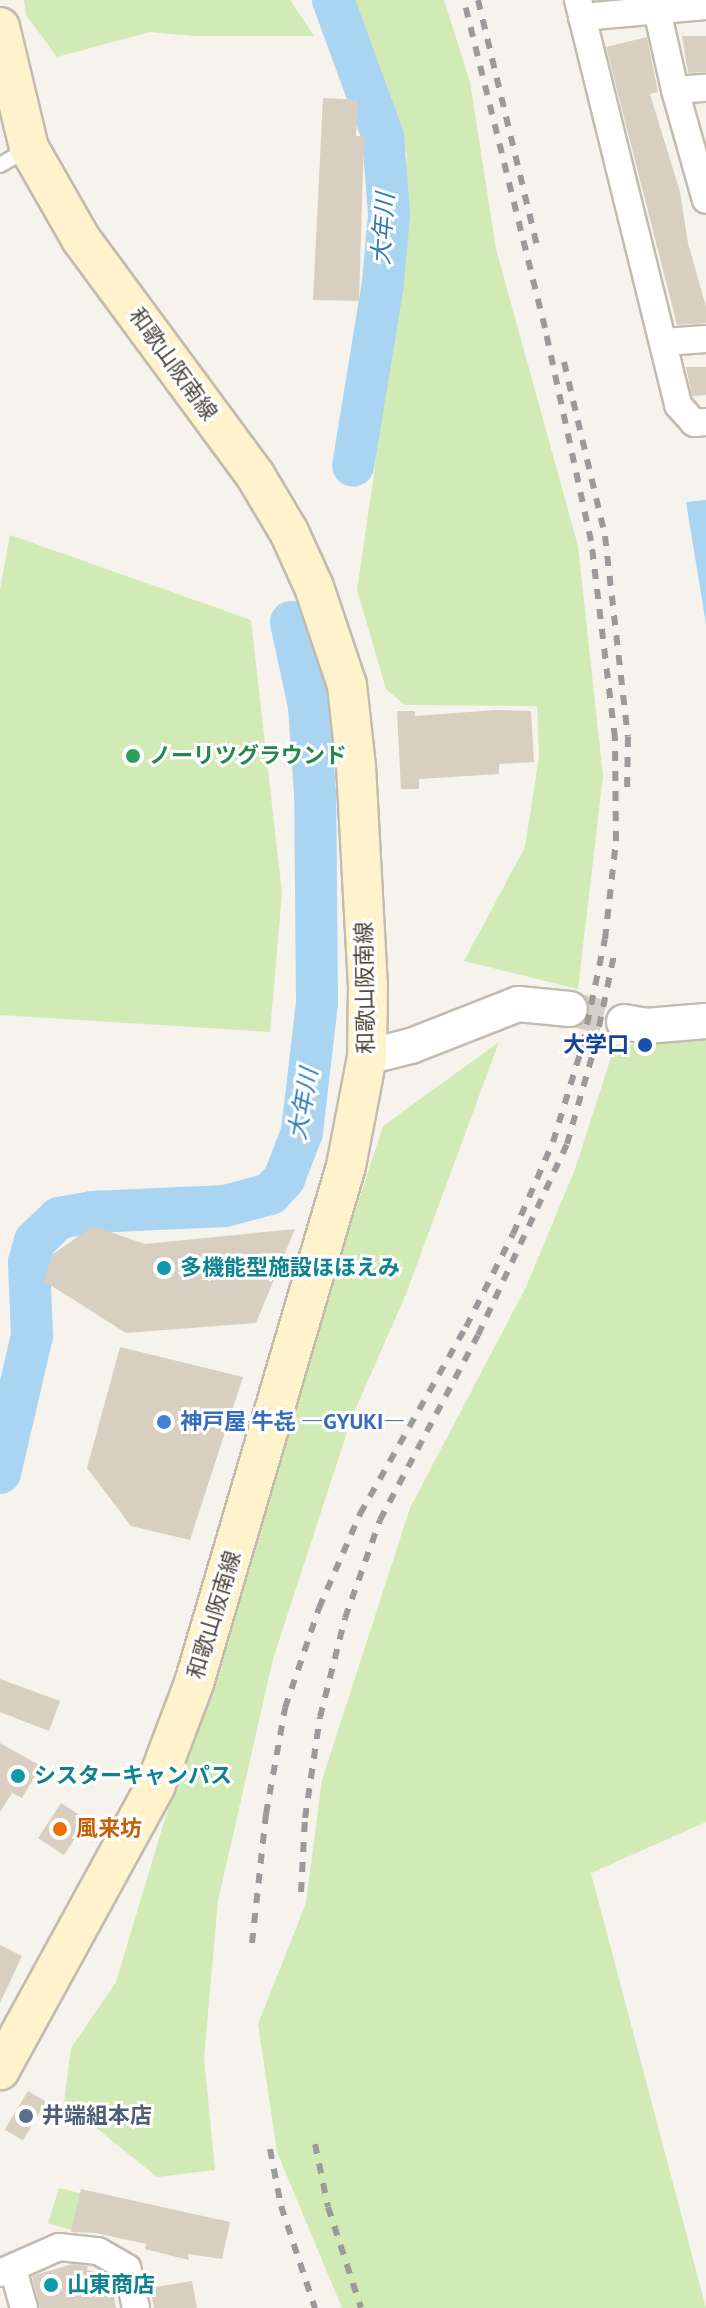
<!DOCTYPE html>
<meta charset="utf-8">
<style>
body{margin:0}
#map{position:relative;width:706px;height:2308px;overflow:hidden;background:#f6f3ec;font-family:"PT Sans","Noto Sans JP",sans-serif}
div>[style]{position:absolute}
.green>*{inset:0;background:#d2eab5}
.water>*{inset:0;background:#a9d4f2}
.river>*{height:42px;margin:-21px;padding:0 21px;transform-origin:21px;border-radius:21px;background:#a9d4f2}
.building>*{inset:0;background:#d8cfc1;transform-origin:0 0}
.tertiary-tunnel>*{height:34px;margin-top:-17px;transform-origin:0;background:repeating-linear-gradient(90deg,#d4d0c8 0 34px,transparent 0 51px)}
.roads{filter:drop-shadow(2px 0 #c2bbae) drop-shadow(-2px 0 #c2bbae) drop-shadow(0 2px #c2bbae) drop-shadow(0 -2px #c2bbae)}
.service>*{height:14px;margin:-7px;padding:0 7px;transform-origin:7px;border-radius:7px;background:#fff}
.minor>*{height:26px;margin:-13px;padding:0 13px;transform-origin:13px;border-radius:13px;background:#fff}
.tertiary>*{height:34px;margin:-17px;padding:0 17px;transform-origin:17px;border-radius:17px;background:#fff}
.secondary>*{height:38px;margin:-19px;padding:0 19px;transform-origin:19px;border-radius:19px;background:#fff3cd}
.rail>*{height:6px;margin-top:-3px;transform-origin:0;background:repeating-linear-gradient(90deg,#9a9a9a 0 10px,transparent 0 20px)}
.dots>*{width:22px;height:22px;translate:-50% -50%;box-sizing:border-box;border:4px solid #fff;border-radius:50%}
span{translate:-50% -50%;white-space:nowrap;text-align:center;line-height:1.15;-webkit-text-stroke:6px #fff;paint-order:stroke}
.street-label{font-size:22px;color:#4b4439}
.leisure-label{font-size:22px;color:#27864d;font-weight:700}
.left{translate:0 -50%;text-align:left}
.transit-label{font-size:22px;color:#164399;font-weight:700}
.right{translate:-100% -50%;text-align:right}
.culture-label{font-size:22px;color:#0d838f;font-weight:700}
.shop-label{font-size:22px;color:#366cbe;font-weight:700}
.food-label{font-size:22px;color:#c56008;font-weight:700}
.service-label{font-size:22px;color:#4e5e75;font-weight:700}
.water-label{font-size:24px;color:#2e7ab2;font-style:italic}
</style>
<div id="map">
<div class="green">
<i style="clip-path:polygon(24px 0,290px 0,314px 36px,194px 36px,150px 32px,57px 57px,26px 15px)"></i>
<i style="clip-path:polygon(347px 0,444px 0,470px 82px,496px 249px,578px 546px,603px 776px,578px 989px,464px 961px,525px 847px,539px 757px,537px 706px,405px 705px,386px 689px,357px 590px,374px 474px,407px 155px)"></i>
<i style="clip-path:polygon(10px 535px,251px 620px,282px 893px,270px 1032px,0 1015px,0 589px)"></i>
<i style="clip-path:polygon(706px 1040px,706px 1822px,591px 1873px,706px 2308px,342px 2308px,277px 2152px,258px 2024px,306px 1903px,322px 1780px,410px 1508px,526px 1287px,575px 1169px,615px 1045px)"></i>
<i style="clip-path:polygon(499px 1042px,406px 1294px,352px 1417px,273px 1659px,218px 1901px,204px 2058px,215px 2170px,157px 2177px,64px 2102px,71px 2048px,116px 1982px,164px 1822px,232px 1625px,335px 1273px,383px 1126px)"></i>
<i style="clip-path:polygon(59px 2188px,83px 2194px,75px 2231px,48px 2223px)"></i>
</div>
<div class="water">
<i style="clip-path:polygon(706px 500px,706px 624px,686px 502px)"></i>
</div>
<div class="river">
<i style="left:333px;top:0;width:146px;rotate:69.9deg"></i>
<i style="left:383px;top:137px;width:77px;rotate:85.5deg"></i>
<i style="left:389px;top:214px;width:69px;rotate:95deg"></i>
<i style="left:383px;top:283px;width:185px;rotate:99.3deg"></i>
<i style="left:0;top:1473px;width:142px;rotate:-76.9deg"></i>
<i style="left:32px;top:1335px;width:73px;rotate:-92.4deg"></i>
<i style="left:29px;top:1262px;width:22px;rotate:-74deg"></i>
<i style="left:35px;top:1241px;width:33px;rotate:-44deg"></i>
<i style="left:59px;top:1218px;width:34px;rotate:-10deg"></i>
<i style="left:92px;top:1212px;width:133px;rotate:-2.6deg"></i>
<i style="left:225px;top:1206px;width:47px;rotate:-14.9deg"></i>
<i style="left:270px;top:1194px;width:21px;rotate:-47deg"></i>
<i style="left:284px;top:1179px;width:50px;rotate:-69deg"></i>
<i style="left:302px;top:1132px;width:130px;rotate:-83.4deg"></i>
<i style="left:317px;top:1003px;width:209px;rotate:-90.5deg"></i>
<i style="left:315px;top:794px;width:88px;rotate:-93.9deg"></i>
<i style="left:309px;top:706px;width:86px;rotate:-102.1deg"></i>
</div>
<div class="building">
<i style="clip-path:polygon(682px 36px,706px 36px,706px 72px,688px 73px)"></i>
<i style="clip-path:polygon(647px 37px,658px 92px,650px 94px,680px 192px,688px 243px,706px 307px,706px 323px,677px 325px,606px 47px)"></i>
<i style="clip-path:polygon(323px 98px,358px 100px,356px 136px,364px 136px,359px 301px,313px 300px)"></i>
<i style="clip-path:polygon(686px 367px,706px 367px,706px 395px,692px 396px)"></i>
<i style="clip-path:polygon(496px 710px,531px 711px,534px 762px,499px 764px,499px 774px,419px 779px,419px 789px,401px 789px,397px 711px,415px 711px,415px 716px)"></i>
<i style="clip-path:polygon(93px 1226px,145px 1244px,295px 1229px,256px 1323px,126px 1333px,44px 1281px,53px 1254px)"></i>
<i style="clip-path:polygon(120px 1347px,243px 1377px,190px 1540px,131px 1526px,87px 1468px)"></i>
<i style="clip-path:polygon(0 1679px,60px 1701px,49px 1731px,0 1712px)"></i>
<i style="clip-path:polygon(0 1743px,41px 1766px,22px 1798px,12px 1793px,0 1812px)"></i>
<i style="left:61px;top:1803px;width:31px;height:42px;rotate:33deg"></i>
<i style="clip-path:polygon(0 1945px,22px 1956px,0 2003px)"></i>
<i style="left:28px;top:2091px;width:21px;height:45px;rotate:31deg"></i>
<i style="clip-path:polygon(81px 2189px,230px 2222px,222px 2259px,188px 2254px,189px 2260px,145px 2249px,146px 2244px,96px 2233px,71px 2232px)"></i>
<i style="clip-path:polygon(72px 2264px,88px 2266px,87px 2270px,110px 2276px,116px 2308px,40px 2308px,32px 2276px)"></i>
<i style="clip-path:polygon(192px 2281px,197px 2308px,154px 2308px,150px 2288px)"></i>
</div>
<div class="tertiary-tunnel">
<i style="left:570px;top:1009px;width:56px;rotate:13.5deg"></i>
</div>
<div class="roads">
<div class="service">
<i style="left:0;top:165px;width:34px;rotate:-30deg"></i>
</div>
<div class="minor">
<i style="left:578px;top:0;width:417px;rotate:76.1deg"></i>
<i style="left:678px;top:405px;width:24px;rotate:48deg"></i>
<i style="left:694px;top:423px;width:12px;rotate:-5deg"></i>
<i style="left:657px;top:10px;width:82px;rotate:77.3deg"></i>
<i style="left:675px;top:90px;width:114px;rotate:74.3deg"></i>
<i style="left:582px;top:17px;width:124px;rotate:-5.1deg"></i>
<i style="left:675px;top:90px;width:31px;rotate:-4deg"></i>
<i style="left:664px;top:342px;width:42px;rotate:-4.1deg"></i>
<i style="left:13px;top:2269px;width:41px;rotate:74.2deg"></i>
<i style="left:0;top:2273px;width:64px;rotate:-23.8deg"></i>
<i style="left:59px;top:2247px;width:39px;rotate:6deg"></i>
<i style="left:98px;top:2251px;width:34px;rotate:30deg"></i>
<i style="left:127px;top:2268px;width:41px;rotate:77.3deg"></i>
</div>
<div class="tertiary">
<i style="left:624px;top:1022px;width:22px;rotate:10deg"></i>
<i style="left:646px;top:1026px;width:60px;rotate:-4.8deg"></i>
<i style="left:367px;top:1057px;width:45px;rotate:-14deg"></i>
<i style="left:411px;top:1046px;width:115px;rotate:-21.4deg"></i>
<i style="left:518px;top:1004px;width:52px;rotate:5.5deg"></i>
</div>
<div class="secondary">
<i style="left:0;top:27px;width:124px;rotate:76.5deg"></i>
<i style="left:29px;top:148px;width:105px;rotate:60.3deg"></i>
<i style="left:81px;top:239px;width:293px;rotate:53.6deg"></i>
<i style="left:255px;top:475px;width:66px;rotate:59.2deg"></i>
<i style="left:289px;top:532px;width:60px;rotate:65.6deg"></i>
<i style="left:314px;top:587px;width:103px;rotate:71.4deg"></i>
<i style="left:347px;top:685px;width:81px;rotate:83.7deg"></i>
<i style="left:356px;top:766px;width:219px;rotate:86.9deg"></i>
<i style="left:368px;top:985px;width:72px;rotate:90.8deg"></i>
<i style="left:367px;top:1057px;width:111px;rotate:100.9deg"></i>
<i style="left:346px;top:1166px;width:539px;rotate:106.38deg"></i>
<i style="left:194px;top:1683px;width:111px;rotate:110.6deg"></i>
<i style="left:155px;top:1787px;width:323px;rotate:118.7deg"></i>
</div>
</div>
<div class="rail">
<i style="left:478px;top:0;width:252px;rotate:76.5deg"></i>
<i style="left:564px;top:362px;width:179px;rotate:76.7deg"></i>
<i style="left:605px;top:536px;width:202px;rotate:83.5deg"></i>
<i style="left:628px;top:737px;width:59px;rotate:91deg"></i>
<i style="left:301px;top:1892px;width:74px;rotate:-86.9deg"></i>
<i style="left:305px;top:1818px;width:102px;rotate:-81.6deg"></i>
<i style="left:320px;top:1717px;width:102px;rotate:-75.8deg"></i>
<i style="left:345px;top:1618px;width:104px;rotate:-70.3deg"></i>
<i style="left:380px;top:1520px;width:209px;rotate:-62.1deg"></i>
<i style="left:478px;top:1335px;width:211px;rotate:-65deg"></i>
<i style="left:567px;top:1144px;width:102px;rotate:-74.1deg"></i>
<i style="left:595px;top:1046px;width:93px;rotate:-78.2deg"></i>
<i style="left:252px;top:1943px;width:130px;rotate:-83.8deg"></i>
<i style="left:266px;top:1814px;width:108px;rotate:-79.8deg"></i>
<i style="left:285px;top:1708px;width:106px;rotate:-71.2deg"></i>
<i style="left:319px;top:1608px;width:103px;rotate:-66.4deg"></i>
<i style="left:360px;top:1514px;width:215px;rotate:-60.5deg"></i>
<i style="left:466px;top:1327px;width:104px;rotate:-63.2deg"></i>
<i style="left:513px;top:1234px;width:100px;rotate:-66.5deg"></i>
<i style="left:553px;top:1142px;width:102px;rotate:-73deg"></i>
<i style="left:583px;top:1044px;width:107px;rotate:-78.2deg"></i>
<i style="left:605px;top:939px;width:99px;rotate:-83.6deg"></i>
<i style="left:616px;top:841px;width:103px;rotate:-90.6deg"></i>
<i style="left:615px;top:738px;width:198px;rotate:-96.9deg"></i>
<i style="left:591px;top:541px;width:218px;rotate:-102.2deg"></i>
<i style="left:545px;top:328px;width:338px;rotate:-103.9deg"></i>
<i style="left:315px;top:2144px;width:64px;rotate:78.3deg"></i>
<i style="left:328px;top:2207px;width:106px;rotate:71.9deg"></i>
<i style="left:270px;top:2149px;width:58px;rotate:79.1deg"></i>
<i style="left:281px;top:2206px;width:108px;rotate:71.6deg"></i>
</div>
<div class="dots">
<i style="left:133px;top:756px;background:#2e9e5b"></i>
<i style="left:645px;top:1045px;background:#1a4fb4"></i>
<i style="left:164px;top:1268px;background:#0f9aa8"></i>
<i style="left:164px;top:1422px;background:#3f7fe0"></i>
<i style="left:18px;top:1776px;background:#0f9aa8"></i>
<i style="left:60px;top:1829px;background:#e8710a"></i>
<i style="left:26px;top:2116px;background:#5c6f8a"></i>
<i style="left:51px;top:2285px;background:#0f9aa8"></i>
</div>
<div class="street-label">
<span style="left:173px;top:364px;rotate:54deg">和歌山阪南線</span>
<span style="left:365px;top:988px;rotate:-91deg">和歌山阪南線</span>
<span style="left:214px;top:1615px;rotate:-73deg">和歌山阪南線</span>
</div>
<div class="leisure-label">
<span class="left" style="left:149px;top:756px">ノーリツグラウンド</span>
</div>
<div class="transit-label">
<span class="right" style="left:629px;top:1045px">大学口</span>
</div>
<div class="culture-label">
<span class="left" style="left:180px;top:1268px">多機能型施設ほほえみ</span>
<span class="left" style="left:34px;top:1776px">シスターキャンパス</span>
<span class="left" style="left:67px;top:2285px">山東商店</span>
</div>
<div class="shop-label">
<span class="left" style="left:180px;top:1422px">神戸屋 牛㐂 ―GYUKI―</span>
</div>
<div class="food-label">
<span class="left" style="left:76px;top:1829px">風来坊</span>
</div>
<div class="service-label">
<span class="left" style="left:42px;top:2116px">井端組本店</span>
</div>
<div class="water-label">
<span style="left:383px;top:229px;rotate:-86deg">大年川</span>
<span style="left:303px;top:1104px;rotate:-80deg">大年川</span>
</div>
</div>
